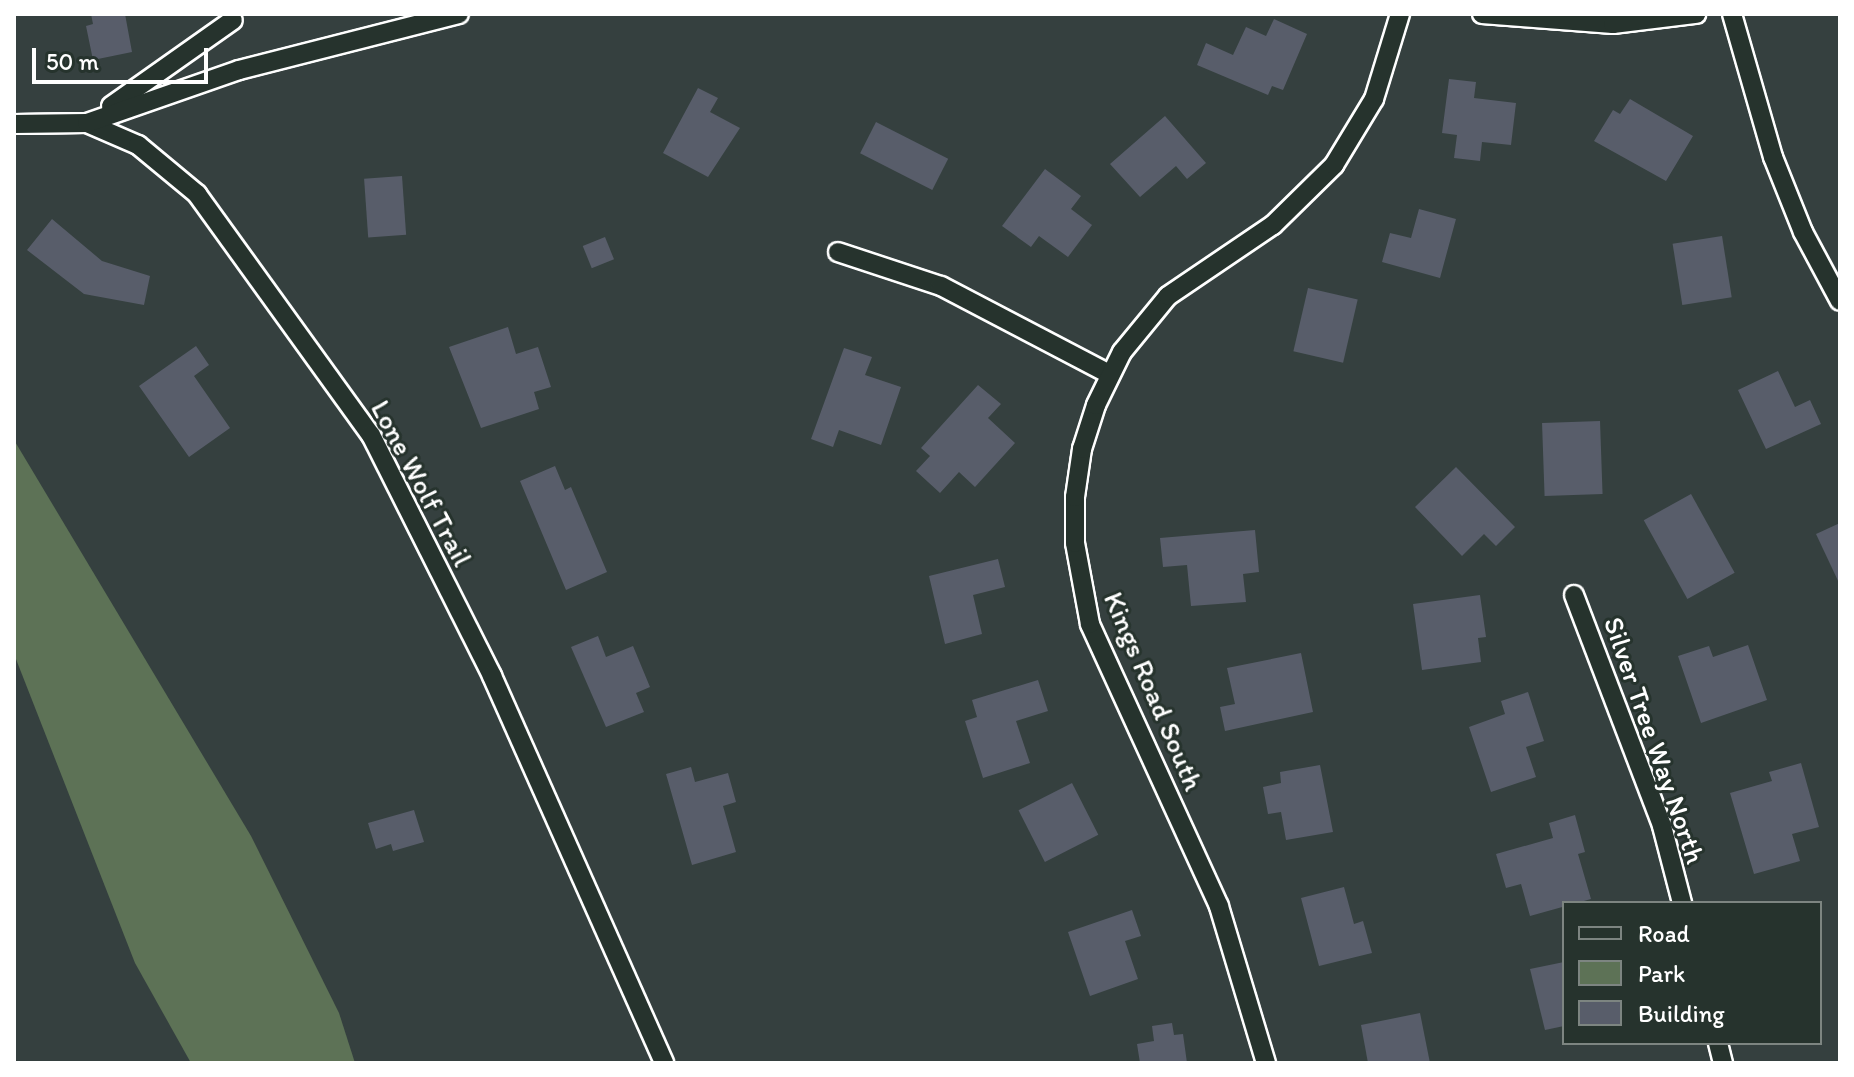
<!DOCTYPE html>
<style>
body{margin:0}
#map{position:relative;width:1854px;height:1077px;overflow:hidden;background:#35403f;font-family:Itim,sans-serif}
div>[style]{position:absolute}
.green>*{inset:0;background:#5d7256}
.building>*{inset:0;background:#585d6a;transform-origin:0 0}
.roads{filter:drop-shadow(2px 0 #fff) drop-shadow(-2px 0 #fff) drop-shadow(0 2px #fff) drop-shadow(0 -2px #fff)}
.street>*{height:18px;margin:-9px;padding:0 9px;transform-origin:9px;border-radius:9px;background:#26332d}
span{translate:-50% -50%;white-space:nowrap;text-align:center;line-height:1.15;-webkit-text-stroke:6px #26332d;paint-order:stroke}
.street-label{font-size:28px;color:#fff}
.frame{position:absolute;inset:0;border:16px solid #fff;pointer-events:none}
.legend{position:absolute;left:1562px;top:901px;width:260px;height:144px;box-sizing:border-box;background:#26332d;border:2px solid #7d8581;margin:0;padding:10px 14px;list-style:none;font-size:24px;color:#fff}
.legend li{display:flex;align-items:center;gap:16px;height:40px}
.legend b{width:40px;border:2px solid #7d8581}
.scale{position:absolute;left:32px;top:48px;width:176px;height:36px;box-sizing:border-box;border:4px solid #fff;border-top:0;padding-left:10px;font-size:24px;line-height:28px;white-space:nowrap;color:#fff;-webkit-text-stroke:6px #26332d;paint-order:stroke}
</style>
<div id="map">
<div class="green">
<i style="clip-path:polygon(14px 440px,251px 836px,339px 1013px,355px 1063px,191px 1063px,135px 963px,14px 654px)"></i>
</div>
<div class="building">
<i style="clip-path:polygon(91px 14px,125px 14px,132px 52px,93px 60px,86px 26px,93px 24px)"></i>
<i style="clip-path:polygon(1274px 19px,1307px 34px,1283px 90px,1272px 86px,1268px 95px,1197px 65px,1206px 43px,1233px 55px,1246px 27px,1266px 36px)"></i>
<i style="clip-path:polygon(1449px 79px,1476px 82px,1474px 98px,1516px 103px,1511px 145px,1482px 142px,1480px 161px,1454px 158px,1457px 135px,1442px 133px)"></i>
<i style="clip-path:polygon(698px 88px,718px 98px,710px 112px,740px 128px,708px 177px,663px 153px)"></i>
<i style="clip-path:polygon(1630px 99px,1693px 136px,1666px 181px,1594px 141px,1613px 110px,1620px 114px)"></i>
<i style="clip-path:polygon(1165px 116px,1206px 163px,1187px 179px,1176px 166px,1140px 197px,1110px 164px)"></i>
<i style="left:876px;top:122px;width:81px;height:35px;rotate:27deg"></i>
<i style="clip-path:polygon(1045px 169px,1081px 196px,1071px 209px,1092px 225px,1068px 257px,1039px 236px,1031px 247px,1002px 226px)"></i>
<i style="left:402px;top:176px;width:59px;height:38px;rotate:86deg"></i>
<i style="clip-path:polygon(1419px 209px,1456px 219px,1440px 278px,1382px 262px,1390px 233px,1411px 238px)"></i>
<i style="clip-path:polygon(52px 219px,102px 261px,150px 276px,144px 305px,84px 294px,27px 250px)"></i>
<i style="left:1722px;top:236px;width:62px;height:50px;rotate:81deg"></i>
<i style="left:605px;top:237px;width:24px;height:24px;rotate:68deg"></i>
<i style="left:1308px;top:288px;width:51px;height:65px;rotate:13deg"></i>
<i style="clip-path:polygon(508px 327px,516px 354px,538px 347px,551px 387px,534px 392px,539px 409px,481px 428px,449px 347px)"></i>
<i style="clip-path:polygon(196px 346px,209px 365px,194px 376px,230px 428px,189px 457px,139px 386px)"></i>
<i style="clip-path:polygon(844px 348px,872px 357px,865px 375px,901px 387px,881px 445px,839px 430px,833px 447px,811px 439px)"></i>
<i style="clip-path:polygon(1778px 371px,1795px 407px,1810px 400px,1821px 424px,1766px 449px,1738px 390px)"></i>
<i style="clip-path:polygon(978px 385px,1001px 404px,988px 418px,1015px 443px,975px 487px,959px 472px,940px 493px,916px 471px,930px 456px,921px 448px)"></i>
<i style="left:1600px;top:421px;width:73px;height:58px;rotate:88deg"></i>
<i style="clip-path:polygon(555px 466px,565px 490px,571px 487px,607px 572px,566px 590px,520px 481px)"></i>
<i style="clip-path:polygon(1456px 467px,1515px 527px,1496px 546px,1484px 534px,1462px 556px,1415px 507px)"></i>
<i style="left:1691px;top:494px;width:90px;height:54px;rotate:61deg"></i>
<i style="clip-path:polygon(1840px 523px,1840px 585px,1816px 534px)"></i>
<i style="clip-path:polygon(1255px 530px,1259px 572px,1243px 574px,1246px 602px,1191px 606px,1187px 565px,1163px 567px,1160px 538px)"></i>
<i style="clip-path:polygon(998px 559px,1005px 587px,973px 595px,982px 634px,945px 644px,929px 576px)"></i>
<i style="clip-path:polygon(1480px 595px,1486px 637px,1478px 638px,1481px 662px,1422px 670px,1413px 604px)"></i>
<i style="clip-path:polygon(598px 636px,606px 657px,633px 646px,650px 687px,636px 693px,644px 712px,606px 727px,571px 647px)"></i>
<i style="clip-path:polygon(1748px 645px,1767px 700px,1701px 723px,1678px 656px,1709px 646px,1713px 657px)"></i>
<i style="clip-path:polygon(1301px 653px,1313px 712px,1225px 731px,1220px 707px,1235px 704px,1227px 668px)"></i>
<i style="clip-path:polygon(1038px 680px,1048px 711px,1016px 721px,1030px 763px,983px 778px,965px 721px,977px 717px,972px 700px)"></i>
<i style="clip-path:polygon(1528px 692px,1544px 741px,1526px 747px,1536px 777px,1491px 792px,1469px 727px,1505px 714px,1501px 701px)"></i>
<i style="clip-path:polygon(1801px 763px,1819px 827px,1792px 834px,1800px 861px,1754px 874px,1730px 793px,1772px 781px,1769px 772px)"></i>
<i style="clip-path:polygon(1320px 765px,1333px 832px,1286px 840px,1281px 812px,1268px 814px,1263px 787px,1281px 783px,1280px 772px)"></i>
<i style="clip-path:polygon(691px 767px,695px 782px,728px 773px,736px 802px,723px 806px,736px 852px,692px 865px,666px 774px)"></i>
<i style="left:1072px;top:783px;width:58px;height:60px;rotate:63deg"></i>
<i style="clip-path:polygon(414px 810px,424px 842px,393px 851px,391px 844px,376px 849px,368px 823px)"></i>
<i style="clip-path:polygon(1575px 815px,1585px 852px,1578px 854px,1591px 899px,1530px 916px,1521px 884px,1506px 888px,1496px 854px,1553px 838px,1549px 823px)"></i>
<i style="clip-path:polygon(1344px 887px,1354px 924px,1363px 921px,1372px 953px,1319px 966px,1301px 898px)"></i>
<i style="clip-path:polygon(1132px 910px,1141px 936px,1125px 941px,1138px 979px,1090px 996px,1068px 932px)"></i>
<i style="clip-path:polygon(1564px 962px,1564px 1026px,1545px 1030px,1530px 969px)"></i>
<i style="clip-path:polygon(1420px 1013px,1430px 1063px,1368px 1063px,1361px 1025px)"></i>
<i style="clip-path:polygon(1172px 1023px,1174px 1035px,1183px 1034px,1187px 1063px,1140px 1063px,1137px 1044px,1154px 1041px,1152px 1026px)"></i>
</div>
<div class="roads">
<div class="street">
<i style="left:1482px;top:14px;width:131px;rotate:4.4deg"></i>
<i style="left:1613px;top:24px;width:84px;rotate:-6.9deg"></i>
<i style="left:1732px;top:14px;width:149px;rotate:74deg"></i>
<i style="left:1773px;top:157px;width:81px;rotate:68.2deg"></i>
<i style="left:1803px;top:232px;width:78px;rotate:61.8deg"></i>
<i style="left:111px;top:106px;width:149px;rotate:-35.2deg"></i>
<i style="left:87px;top:123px;width:56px;rotate:23.3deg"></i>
<i style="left:138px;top:145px;width:77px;rotate:39.7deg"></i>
<i style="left:197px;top:194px;width:297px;rotate:54.2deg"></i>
<i style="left:371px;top:435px;width:270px;rotate:63.3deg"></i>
<i style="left:492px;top:676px;width:424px;rotate:66deg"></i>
<i style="left:14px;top:124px;width:73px;rotate:-0.8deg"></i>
<i style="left:87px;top:123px;width:161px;rotate:-19.2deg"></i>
<i style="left:239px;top:70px;width:227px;rotate:-14.3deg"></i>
<i style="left:838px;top:252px;width:108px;rotate:18.3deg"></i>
<i style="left:941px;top:286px;width:190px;rotate:27.6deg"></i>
<i style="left:1574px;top:595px;width:247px;rotate:69.1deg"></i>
<i style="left:1662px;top:826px;width:80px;rotate:75.4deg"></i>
<i style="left:1718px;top:1043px;width:21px;rotate:76deg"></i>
<i style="left:1266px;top:1063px;width:164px;rotate:-106.7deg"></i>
<i style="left:1219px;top:906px;width:310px;rotate:-114.6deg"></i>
<i style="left:1090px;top:624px;width:82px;rotate:-100.5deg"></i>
<i style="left:1075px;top:543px;width:46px;rotate:-90deg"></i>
<i style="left:1075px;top:497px;width:49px;rotate:-81.7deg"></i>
<i style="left:1082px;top:449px;width:46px;rotate:-72.3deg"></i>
<i style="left:1096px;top:405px;width:59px;rotate:-63.9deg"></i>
<i style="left:1122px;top:352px;width:72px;rotate:-50.6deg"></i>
<i style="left:1168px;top:296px;width:127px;rotate:-34.1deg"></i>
<i style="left:1273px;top:225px;width:86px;rotate:-44.5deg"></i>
<i style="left:1334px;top:165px;width:77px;rotate:-58.8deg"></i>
<i style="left:1374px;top:99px;width:89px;rotate:-73deg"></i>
</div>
</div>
<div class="street-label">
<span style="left:422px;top:483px;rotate:62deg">Lone Wolf Trail</span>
<span style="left:1154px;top:691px;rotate:67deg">Kings Road South</span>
<span style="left:1655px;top:740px;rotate:71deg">Silver Tree Way North</span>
</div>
<div class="frame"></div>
<ul class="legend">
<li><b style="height:10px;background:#26332d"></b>Road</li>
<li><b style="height:22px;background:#5d7256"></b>Park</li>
<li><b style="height:22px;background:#585d6a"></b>Building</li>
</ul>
<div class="scale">50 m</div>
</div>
